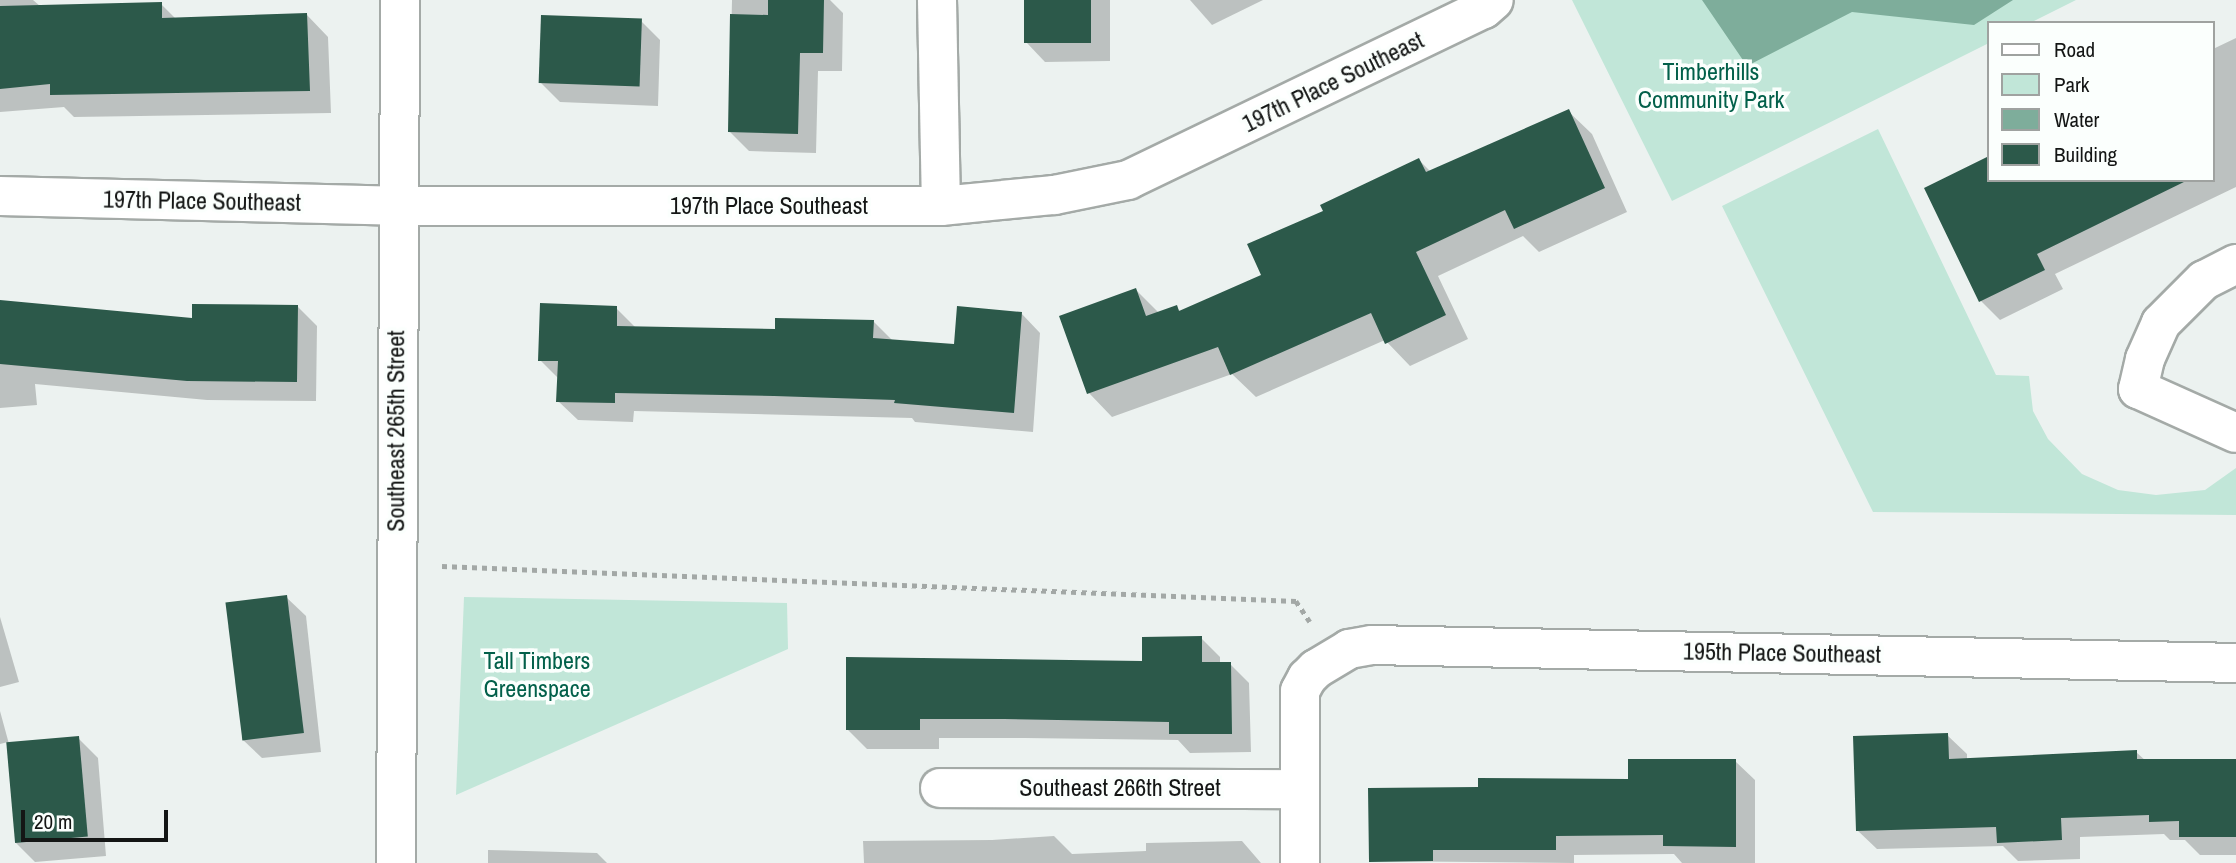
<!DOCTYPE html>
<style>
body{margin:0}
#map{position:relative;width:2236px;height:863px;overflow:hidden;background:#ecf2f0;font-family:"Archivo Narrow",sans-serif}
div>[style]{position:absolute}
.green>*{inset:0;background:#c1e6d8}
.water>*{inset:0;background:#7ead9b}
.shadow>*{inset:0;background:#0003}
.building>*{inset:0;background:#2c594a;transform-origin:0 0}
.path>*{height:4.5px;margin-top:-2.25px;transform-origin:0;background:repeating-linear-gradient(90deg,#a3a8a6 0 5px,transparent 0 10px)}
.roads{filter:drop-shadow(2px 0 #a4aaa7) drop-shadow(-2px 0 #a4aaa7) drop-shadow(0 2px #a4aaa7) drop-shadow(0 -2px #a4aaa7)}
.minor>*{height:38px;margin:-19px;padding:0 19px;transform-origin:19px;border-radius:19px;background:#fff}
span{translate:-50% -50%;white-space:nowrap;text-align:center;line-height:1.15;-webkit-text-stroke:7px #fbfffd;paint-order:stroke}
.park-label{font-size:24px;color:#02604a}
.street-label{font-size:24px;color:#141615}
.legend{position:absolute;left:1987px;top:21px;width:228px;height:161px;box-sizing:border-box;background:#fbfffd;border:2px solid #9fa2a0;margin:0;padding:9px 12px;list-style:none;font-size:21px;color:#141615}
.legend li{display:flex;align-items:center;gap:14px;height:35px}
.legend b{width:35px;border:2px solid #9fa2a0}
.scale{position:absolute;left:21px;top:810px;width:147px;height:32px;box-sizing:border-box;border:4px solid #141615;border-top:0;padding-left:9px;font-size:21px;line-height:24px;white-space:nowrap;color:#141615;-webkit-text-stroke:5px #fbfffd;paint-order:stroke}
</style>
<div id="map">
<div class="green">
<i style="clip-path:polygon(1572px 0,2076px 0,2030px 23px,1989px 23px,1989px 43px,1672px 201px)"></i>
<i style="clip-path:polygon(1878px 129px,1996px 375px,2029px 376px,2033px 411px,2048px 439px,2082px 474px,2118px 490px,2156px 495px,2205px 490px,2236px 468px,2236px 515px,1873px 512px,1722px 206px)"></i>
<i style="clip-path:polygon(464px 597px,787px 603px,788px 649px,456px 795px)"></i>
</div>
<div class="water">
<i style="clip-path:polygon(1702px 0,2013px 0,1974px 25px,1852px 12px,1747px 66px)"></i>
</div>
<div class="shadow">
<i style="clip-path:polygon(0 0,33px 0,40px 6px,161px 4px,176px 19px,306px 14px,328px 37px,331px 113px,74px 117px,64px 107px,0 112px)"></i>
<i style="clip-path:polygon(732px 0,830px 0,843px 13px,842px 71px,818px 71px,816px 153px,749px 151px,729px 131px)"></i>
<i style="clip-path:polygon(1025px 0,1110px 0,1110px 61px,1045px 62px,1026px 42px)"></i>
<i style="clip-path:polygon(1190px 0,1263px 0,1212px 25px)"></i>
<i style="clip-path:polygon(641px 21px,660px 40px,658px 106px,560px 102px,540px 82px)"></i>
<i style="clip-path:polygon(2236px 38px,2236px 187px,2055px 274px,2063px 289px,2000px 320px,1981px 301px,1926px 189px,1989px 158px,1989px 180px,2213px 180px,2213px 49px)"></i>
<i style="clip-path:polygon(1568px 111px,1592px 134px,1627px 212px,1539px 252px,1523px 236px,1438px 276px,1468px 339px,1410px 366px,1385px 340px,1256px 397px,1232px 374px,1112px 417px,1089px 393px,1136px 290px,1159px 313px,1176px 307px,1181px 312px,1263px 276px,1325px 211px,1419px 160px,1431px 172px)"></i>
<i style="clip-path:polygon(0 301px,194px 320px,298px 307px,317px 326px,316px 401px,207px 400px,35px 384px,37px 405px,0 408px)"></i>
<i style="clip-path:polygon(616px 308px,636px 328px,776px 330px,873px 321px,893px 341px,955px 346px,1021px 313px,1040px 333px,1033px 432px,915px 422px,912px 418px,634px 411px,633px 422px,578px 420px,558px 401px,559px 379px,540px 360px)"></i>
<i style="clip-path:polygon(286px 597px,306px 616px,321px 752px,262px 758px,242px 739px)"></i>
<i style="clip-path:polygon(0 617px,19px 682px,0 687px)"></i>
<i style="clip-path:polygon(1201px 638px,1220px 657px,1220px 664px,1230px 664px,1249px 683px,1251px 752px,1190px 753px,1178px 740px,1024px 738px,939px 738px,939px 749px,867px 749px,847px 729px,1144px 663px)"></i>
<i style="clip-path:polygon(0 711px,9px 744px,78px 738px,98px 758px,106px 856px,35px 862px,16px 843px,8px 742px,0 744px)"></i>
<i style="clip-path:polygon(1947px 735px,1967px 754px,1967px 760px,2136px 752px,2146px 761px,2236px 761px,2236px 855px,2200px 855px,2185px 840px,2170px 840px,2164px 834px,2080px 837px,2080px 859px,2018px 861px,2003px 846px,1877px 849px,1857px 830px)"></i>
<i style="clip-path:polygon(1735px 761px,1755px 780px,1755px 863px,1682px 863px,1674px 854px,1574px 855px,1574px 863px,1371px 861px,1480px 788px,1630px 781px)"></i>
<i style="clip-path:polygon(1054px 836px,1072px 854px,1146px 851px,1146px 843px,1242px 841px,1261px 863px,864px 863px,863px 841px,992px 840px)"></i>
<i style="clip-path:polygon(488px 850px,597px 853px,607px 863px,488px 863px)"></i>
</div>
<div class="building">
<i style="clip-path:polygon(768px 0,824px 0,823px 53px,800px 53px,798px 134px,728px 132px,730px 14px,768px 15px)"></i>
<i style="left:1024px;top:0;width:67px;height:43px"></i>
<i style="clip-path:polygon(162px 2px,162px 18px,307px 13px,310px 91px,50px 95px,50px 84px,0 89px,0 6px)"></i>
<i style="left:541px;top:15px;width:101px;height:68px;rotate:2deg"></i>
<i style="clip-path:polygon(1569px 109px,1605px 188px,1514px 229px,1505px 210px,1416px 252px,1446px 315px,1385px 344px,1371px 313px,1230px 375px,1218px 347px,1087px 394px,1059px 316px,1136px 288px,1146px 316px,1177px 305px,1179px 311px,1261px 275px,1247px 244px,1323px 211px,1320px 205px,1419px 158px,1426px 172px)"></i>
<i style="clip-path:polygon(1989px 156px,1989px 180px,2188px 180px,2037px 254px,2045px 270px,1979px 302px,1924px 188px)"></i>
<i style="clip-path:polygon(0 300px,192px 318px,192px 304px,298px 305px,297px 382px,187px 381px,0 364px)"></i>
<i style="clip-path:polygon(540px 303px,617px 306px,617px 326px,775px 329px,775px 318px,874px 320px,873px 338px,954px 344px,957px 306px,1022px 312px,1014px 413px,894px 403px,895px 400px,774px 396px,615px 393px,615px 403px,556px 402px,558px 361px,538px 361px)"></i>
<i style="left:287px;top:595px;width:139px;height:62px;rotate:83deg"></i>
<i style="clip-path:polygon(1202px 636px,1202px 662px,1231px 662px,1232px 734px,1169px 734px,1169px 722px,1004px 719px,920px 719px,920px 730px,846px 730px,846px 657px,1142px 661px,1142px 637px)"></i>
<i style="clip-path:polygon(1948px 733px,1949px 759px,2137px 750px,2137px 759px,2236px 759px,2236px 837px,2179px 837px,2179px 821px,2149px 822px,2149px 815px,2061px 818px,2062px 840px,1997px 843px,1996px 827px,1856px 831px,1853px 736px)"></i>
<i style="left:79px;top:736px;width:101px;height:73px;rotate:85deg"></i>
<i style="clip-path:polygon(1628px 759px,1736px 759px,1736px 847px,1663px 846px,1663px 835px,1556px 836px,1556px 850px,1433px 850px,1433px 861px,1369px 862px,1368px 788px,1478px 787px,1478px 778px,1628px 779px)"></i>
</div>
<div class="path">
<i style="left:442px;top:566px;width:855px;rotate:2.35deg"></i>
<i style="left:1296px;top:601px;width:25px;rotate:56deg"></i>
</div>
<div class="roads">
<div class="minor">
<i style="left:937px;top:0;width:206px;rotate:88.9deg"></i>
<i style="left:0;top:196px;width:396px;rotate:1.4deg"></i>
<i style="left:396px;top:206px;width:545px"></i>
<i style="left:941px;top:206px;width:114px;rotate:-5.6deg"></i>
<i style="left:1054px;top:195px;width:76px;rotate:-11.5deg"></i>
<i style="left:1128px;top:180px;width:395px;rotate:-25.7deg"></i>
<i style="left:1484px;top:9px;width:13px;rotate:-42deg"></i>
<i style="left:2236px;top:264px;width:36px;rotate:153deg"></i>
<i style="left:2204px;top:280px;width:61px;rotate:135deg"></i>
<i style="left:2161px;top:323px;width:39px;rotate:114deg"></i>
<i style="left:2145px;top:359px;width:31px;rotate:103deg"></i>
<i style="left:2138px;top:389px;width:107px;rotate:24.2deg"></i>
<i style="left:940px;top:788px;width:360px;rotate:0.2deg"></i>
<i style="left:396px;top:863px;width:863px;rotate:-89.73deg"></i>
<i style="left:1300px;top:863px;width:172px;rotate:-90deg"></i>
<i style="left:1300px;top:691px;width:15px;rotate:-62deg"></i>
<i style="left:1307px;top:678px;width:13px;rotate:-45deg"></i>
<i style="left:1316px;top:669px;width:39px;rotate:-31deg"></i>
<i style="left:1349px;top:649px;width:23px;rotate:-10deg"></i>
<i style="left:1372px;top:645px;width:864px;rotate:1.19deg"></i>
</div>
</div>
<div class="park-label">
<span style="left:1711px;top:86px">Timberhills<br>Community Park</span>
<span style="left:537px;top:675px">Tall Timbers<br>Greenspace</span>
</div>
<div class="street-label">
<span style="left:1333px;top:82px;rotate:-26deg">197th Place Southeast</span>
<span style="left:202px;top:201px;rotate:1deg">197th Place Southeast</span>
<span style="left:769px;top:206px">197th Place Southeast</span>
<span style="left:396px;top:431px;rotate:-90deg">Southeast 265th Street</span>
<span style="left:1782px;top:653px;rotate:1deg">195th Place Southeast</span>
<span style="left:1120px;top:788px">Southeast 266th Street</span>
</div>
<ul class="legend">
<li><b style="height:9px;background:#fff"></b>Road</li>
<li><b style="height:19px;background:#c1e6d8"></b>Park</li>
<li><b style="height:19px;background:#7ead9b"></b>Water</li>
<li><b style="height:19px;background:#2c594a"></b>Building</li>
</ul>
<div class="scale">20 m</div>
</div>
